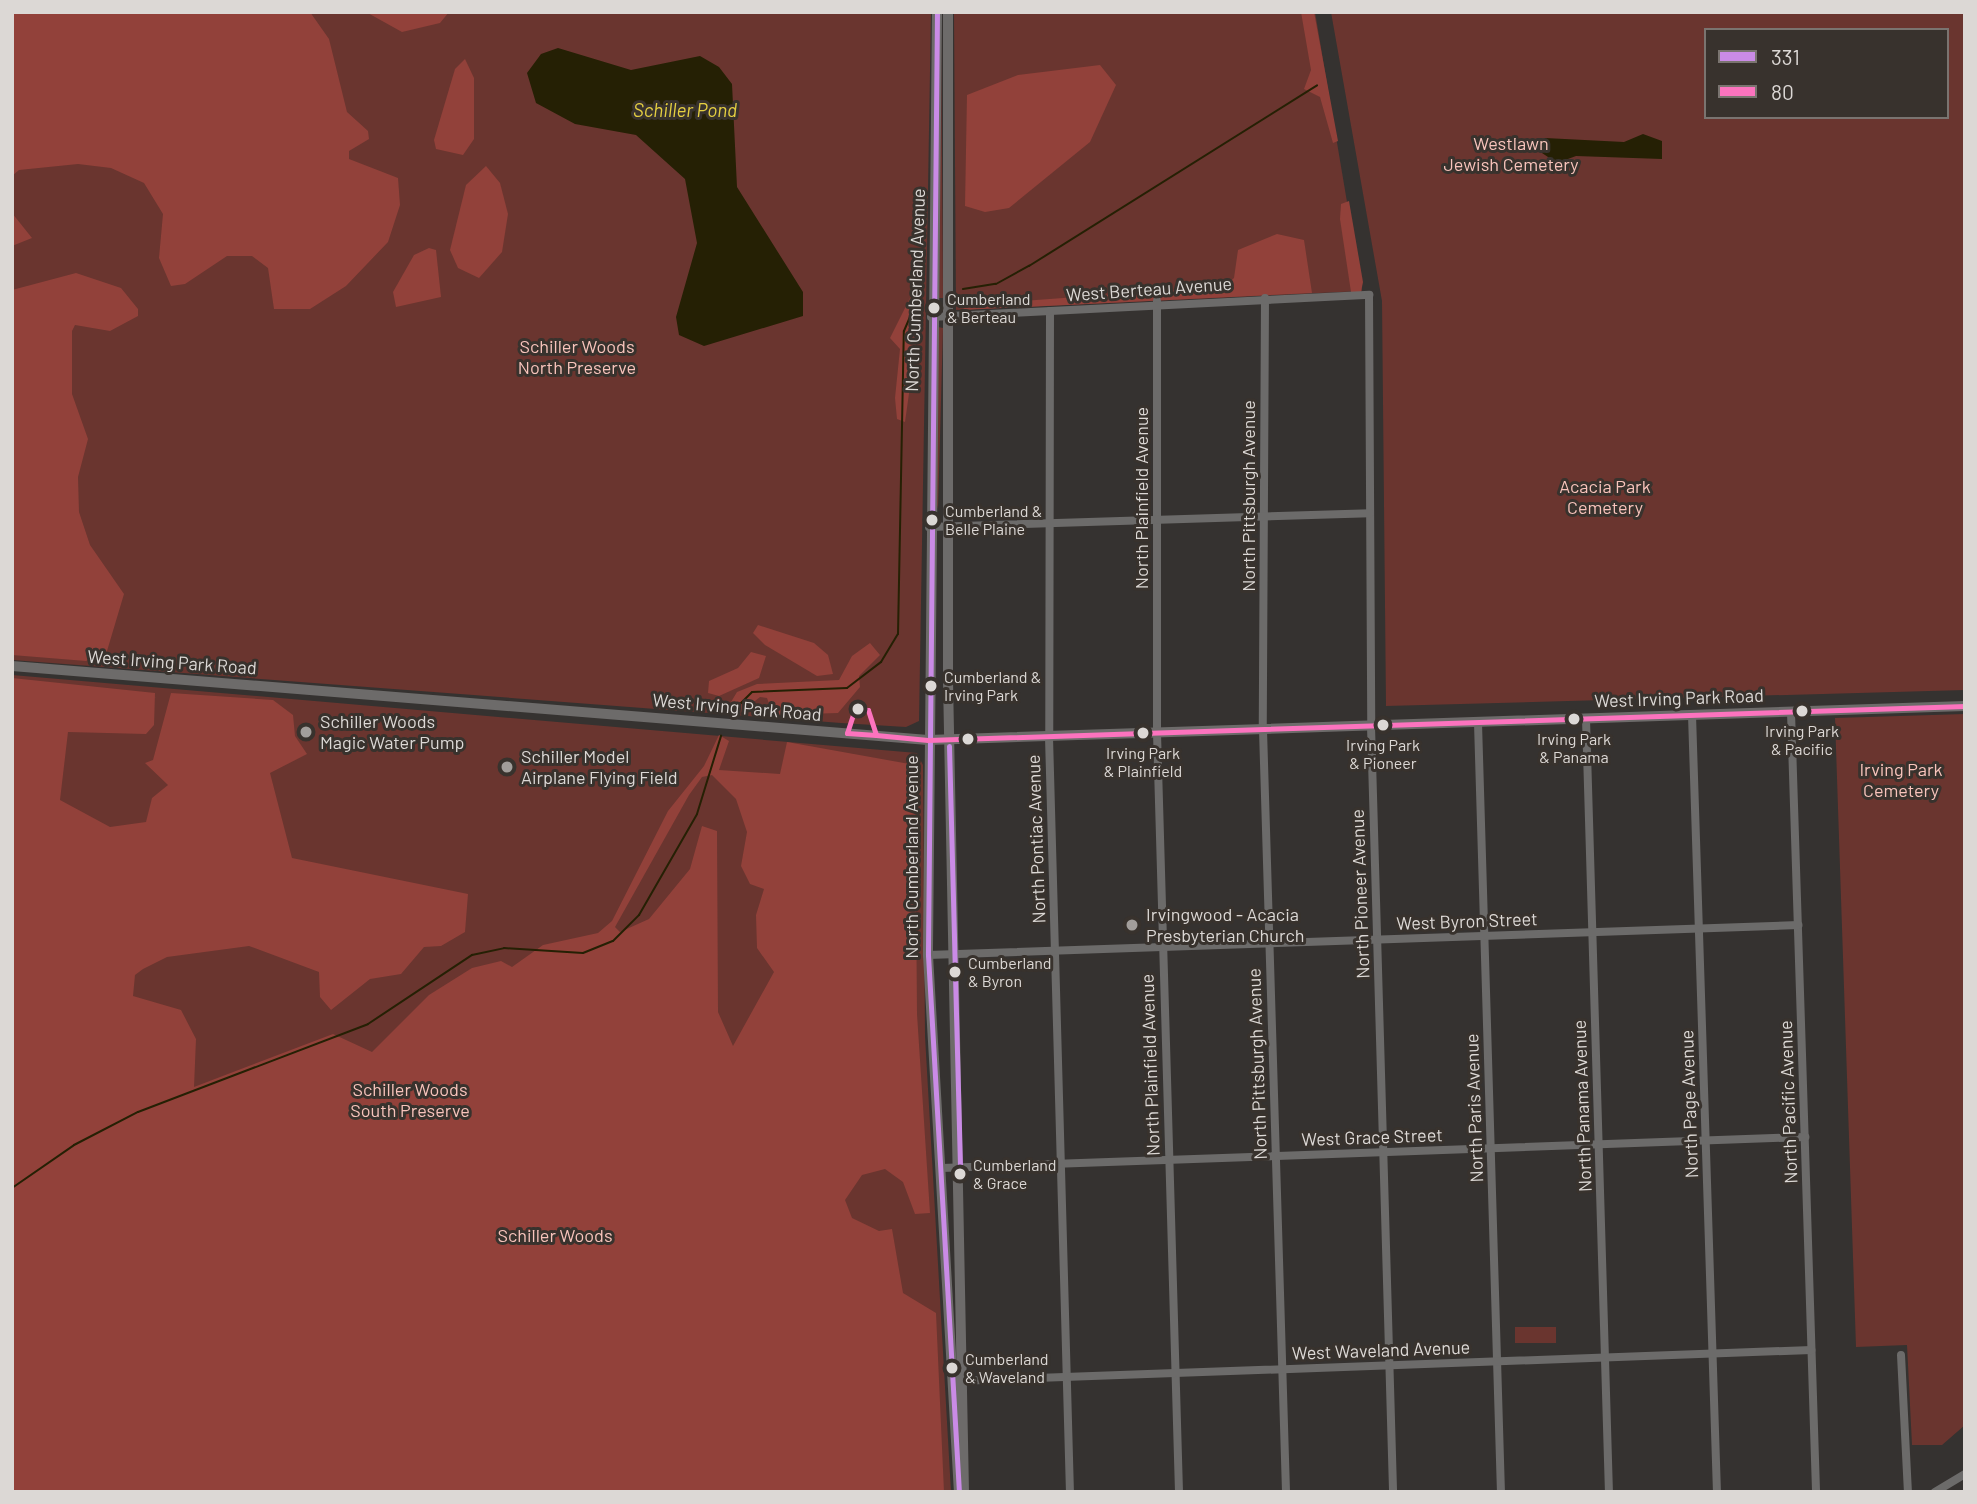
<!DOCTYPE html>
<style>
body{margin:0}
#map{position:relative;width:1977px;height:1504px;overflow:hidden;background:#353230;font-family:Barlow,sans-serif}
div>[style]{position:absolute}
.green>*{inset:0;background:#6a352f;transform-origin:0 0}
.forest>*{inset:0;background:#92413a}
.water>*{inset:0;background:#252004}
.stream>*{height:2px;margin:-1px;padding:0 1px;transform-origin:1px;border-radius:1px;background:#252004}
.minor>*{height:8px;margin:-4px;padding:0 4px;transform-origin:4px;border-radius:4px;background:#6c6b6a}
.major>*{height:10px;margin:-5px;padding:0 5px;transform-origin:5px;border-radius:5px;background:#6d6b6a}
.bus-1>*{height:5px;margin:-2.5px;padding:0 2.5px;transform-origin:2.5px;border-radius:2.5px;background:#ca8be6}
.bus-2>*{height:5px;margin:-2.5px;padding:0 2.5px;transform-origin:2.5px;border-radius:2.5px;background:#fc73be}
.dots>*{width:19px;height:19px;translate:-50% -50%;box-sizing:border-box;border:4px solid #38322d;border-radius:50%}
span{translate:-50% -50%;white-space:nowrap;text-align:center;line-height:1.15;-webkit-text-stroke:6px #38322d;paint-order:stroke}
.bus-label{font-size:16px;color:#dcd8d5}
.left{translate:0 -50%;text-align:left}
.park-label{font-size:18px;color:#f9c4bc}
.street-label{font-size:18px;color:#dcd8d5}
.poi-label{font-size:18px;color:#dcd8d5}
.water-label{font-size:19px;color:#e5cf41;font-style:italic}
.frame{position:absolute;inset:0;border:14px solid #dcd8d5;pointer-events:none}
.legend{position:absolute;left:1704px;top:28px;width:245px;height:91px;box-sizing:border-box;background:#38322d;border:2px solid #7a7470;margin:0;padding:9px 12px;list-style:none;font-size:21px;color:#dcd8d5}
.legend li{display:flex;align-items:center;gap:14px;height:35px}
.legend b{width:35px;border:2px solid #7a7470}
</style>
<div id="map">
<div class="green">
<i style="clip-path:polygon(12px 12px,931px 12px,919px 721px,906px 727px,841px 723px,12px 660px)"></i>
<i style="clip-path:polygon(954px 12px,1315px 12px,1362px 291px,956px 310px)"></i>
<i style="clip-path:polygon(evenodd,1331px 12px,1965px 12px,1965px 690px,1386px 706px,1382px 301px,1331px 12px,1706px 30px,1947px 30px,1947px 117px,1706px 117px,1706px 30px)"></i>
<i style="clip-path:polygon(941px 21px,943px 298px,939px 298px)"></i>
<i style="clip-path:polygon(938px 327px,943px 328px,938px 509px,934px 492px)"></i>
<i style="clip-path:polygon(12px 675px,917px 753px,923px 765px,925px 1036px,951px 1492px,12px 1492px)"></i>
<i style="clip-path:polygon(1965px 714px,1965px 1425px,1942px 1445px,1912px 1445px,1907px 1345px,1856px 1347px,1835px 718px)"></i>
<i style="left:1556px;top:1327px;width:16px;height:41px;rotate:90deg"></i>
</div>
<div class="forest">
<i style="clip-path:polygon(12px 12px,310px 12px,329px 39px,347px 112px,368px 131px,369px 139px,349px 151px,349px 159px,398px 178px,400px 205px,388px 242px,346px 286px,310px 309px,274px 309px,268px 268px,252px 256px,227px 256px,185px 284px,171px 286px,159px 258px,163px 214px,144px 183px,111px 168px,78px 164px,19px 170px,12px 176px)"></i>
<i style="clip-path:polygon(366px 12px,449px 12px,440px 23px,402px 32px)"></i>
<i style="clip-path:polygon(1301px 12px,1314px 12px,1338px 141px,1333px 143px,1320px 97px,1304px 89px,1311px 70px)"></i>
<i style="clip-path:polygon(465px 59px,474px 78px,474px 139px,463px 155px,436px 149px,434px 140px,455px 69px)"></i>
<i style="clip-path:polygon(1100px 65px,1116px 85px,1090px 142px,1009px 208px,985px 212px,965px 206px,967px 95px,1018px 75px)"></i>
<i style="clip-path:polygon(486px 166px,500px 183px,508px 214px,502px 252px,479px 278px,458px 268px,450px 250px,466px 185px)"></i>
<i style="clip-path:polygon(1349px 201px,1363px 282px,1361px 292px,1351px 292px,1340px 219px,1341px 204px)"></i>
<i style="clip-path:polygon(12px 213px,32px 238px,12px 246px)"></i>
<i style="clip-path:polygon(1277px 234px,1304px 240px,1312px 293px,962px 310px,968px 305px,1225px 286px,1234px 278px,1238px 250px)"></i>
<i style="clip-path:polygon(429px 248px,436px 250px,441px 297px,396px 307px,393px 292px,414px 255px)"></i>
<i style="clip-path:polygon(76px 273px,121px 288px,138px 309px,138px 316px,110px 331px,75px 325px,72px 331px,72px 394px,88px 439px,78px 477px,79px 512px,90px 545px,124px 594px,107px 651px,86px 661px,12px 655px,12px 290px)"></i>
<i style="clip-path:polygon(910px 298px,918px 298px,921px 308px,905px 422px,897px 419px,895px 398px,900px 349px,890px 338px)"></i>
<i style="clip-path:polygon(758px 625px,814px 643px,828px 655px,833px 674px,817px 676px,765px 645px,753px 633px)"></i>
<i style="clip-path:polygon(870px 643px,880px 655px,859px 676px,860px 687px,838px 713px,773px 715px,767px 698px,760px 697px,740px 713px,725px 712px,737px 692px,757px 684px,839px 680px,852px 656px)"></i>
<i style="clip-path:polygon(751px 652px,766px 656px,759px 678px,719px 696px,708px 693px,709px 681px,738px 668px)"></i>
<i style="clip-path:polygon(evenodd,12px 678px,155px 693px,154px 725px,146px 734px,68px 732px,60px 800px,110px 827px,146px 822px,152px 798px,168px 785px,145px 763px,153px 760px,171px 693px,273px 700px,293px 715px,295px 736px,307px 754px,270px 773px,292px 858px,468px 894px,465px 932px,441px 946px,424px 947px,401px 974px,370px 979px,331px 1010px,320px 997px,319px 972px,249px 946px,167px 957px,143px 969px,135px 975px,133px 996px,181px 1010px,196px 1039px,194px 1087px,333px 1034px,372px 1052px,429px 995px,472px 968px,501px 961px,512px 967px,543px 945px,598px 933px,612px 921px,668px 811px,704px 766px,719px 735px,729px 741px,719px 770px,780px 774px,787px 742px,915px 765px,917px 1014px,930px 1213px,915px 1214px,903px 1182px,885px 1169px,862px 1175px,845px 1200px,852px 1218px,879px 1231px,892px 1229px,903px 1293px,936px 1313px,944px 1492px,12px 1492px,12px 678px,712px 775px,736px 799px,747px 832px,741px 866px,750px 884px,764px 889px,756px 915px,757px 948px,774px 972px,733px 1046px,718px 1012px,717px 831px,702px 826px,690px 869px,649px 919px,620px 932px,615px 927px,689px 795px,702px 777px,712px 775px)"></i>
</div>
<div class="water">
<i style="clip-path:polygon(558px 48px,631px 70px,700px 56px,719px 67px,732px 84px,737px 187px,803px 292px,803px 316px,704px 346px,679px 335px,676px 317px,697px 243px,685px 179px,636px 135px,575px 124px,536px 103px,527px 73px,541px 54px)"></i>
<i style="clip-path:polygon(1643px 134px,1662px 141px,1662px 159px,1576px 156px,1557px 163px,1536px 149px,1545px 138px,1624px 142px)"></i>
</div>
<div class="stream">
<i style="left:963px;top:289px;width:33px;rotate:-9deg"></i>
<i style="left:996px;top:284px;width:38px;rotate:-29deg"></i>
<i style="left:1029px;top:266px;width:340px;rotate:-32.1deg"></i>
<i style="left:732px;top:712px;width:28px;rotate:-45deg"></i>
<i style="left:752px;top:692px;width:95px;rotate:-2.4deg"></i>
<i style="left:847px;top:688px;width:43px;rotate:-37.4deg"></i>
<i style="left:881px;top:662px;width:33px;rotate:-59deg"></i>
<i style="left:898px;top:634px;width:303px;rotate:-88.9deg"></i>
<i style="left:904px;top:331px;width:33px;rotate:-67deg"></i>
<i style="left:12px;top:1188px;width:75px;rotate:-34.7deg"></i>
<i style="left:74px;top:1145px;width:72px;rotate:-27.3deg"></i>
<i style="left:138px;top:1112px;width:246px;rotate:-20.9deg"></i>
<i style="left:368px;top:1024px;width:125px;rotate:-33.6deg"></i>
<i style="left:472px;top:955px;width:33px;rotate:-12deg"></i>
<i style="left:504px;top:948px;width:79px;rotate:3.6deg"></i>
<i style="left:583px;top:953px;width:32px;rotate:-22deg"></i>
<i style="left:613px;top:941px;width:37px;rotate:-45deg"></i>
<i style="left:639px;top:915px;width:116px;rotate:-60.1deg"></i>
<i style="left:697px;top:814px;width:82px;rotate:-72.9deg"></i>
</div>
<div class="minor">
<i style="left:1265px;top:298px;width:432px;rotate:90.3deg"></i>
<i style="left:1263px;top:730px;width:762px;rotate:88.27deg"></i>
<i style="left:1157px;top:301px;width:432px;rotate:90deg"></i>
<i style="left:1157px;top:733px;width:759px;rotate:88.34deg"></i>
<i style="left:1050px;top:311px;width:426px;rotate:90.1deg"></i>
<i style="left:1049px;top:737px;width:755px;rotate:88.41deg"></i>
<i style="left:931px;top:317px;width:439px;rotate:-2.9deg"></i>
<i style="left:1369px;top:295px;width:431px;rotate:89.7deg"></i>
<i style="left:1371px;top:726px;width:766px;rotate:88.35deg"></i>
<i style="left:929px;top:527px;width:441px;rotate:-1.8deg"></i>
<i style="left:1791px;top:712px;width:780px;rotate:88.16deg"></i>
<i style="left:1692px;top:715px;width:777px;rotate:88.16deg"></i>
<i style="left:1586px;top:719px;width:773px;rotate:88.3deg"></i>
<i style="left:1478px;top:723px;width:769px;rotate:88.29deg"></i>
<i style="left:928px;top:955px;width:871px;rotate:-1.97deg"></i>
<i style="left:942px;top:1168px;width:864px;rotate:-2.06deg"></i>
<i style="left:1901px;top:1355px;width:137px;rotate:87.1deg"></i>
<i style="left:957px;top:1381px;width:855px;rotate:-2.08deg"></i>
<i style="left:1935px;top:1492px;width:35px;rotate:-31deg"></i>
</div>
<div class="major">
<i style="left:937px;top:12px;width:943px;rotate:90.55deg"></i>
<i style="left:928px;top:955px;width:538px;rotate:86.7deg"></i>
<i style="left:948px;top:12px;width:669px;rotate:90deg"></i>
<i style="left:948px;top:681px;width:811px;rotate:88.87deg"></i>
<i style="left:12px;top:666px;width:919px;rotate:4.62deg"></i>
<i style="left:928px;top:740px;width:1038px;rotate:-1.88deg"></i>
</div>
<div class="bus-1">
<i style="left:937px;top:12px;width:943px;rotate:90.55deg"></i>
<i style="left:928px;top:955px;width:538px;rotate:86.7deg"></i>
<i style="left:949px;top:746px;width:428px;rotate:88.5deg"></i>
</div>
<div class="bus-2">
<i style="left:855px;top:709px;width:13px;rotate:4deg"></i>
<i style="left:868px;top:710px;width:26px;rotate:72deg"></i>
<i style="left:876px;top:735px;width:29px;rotate:-176deg"></i>
<i style="left:847px;top:733px;width:25px;rotate:-72deg"></i>
<i style="left:876px;top:735px;width:52px;rotate:5.5deg"></i>
<i style="left:928px;top:740px;width:1038px;rotate:-1.88deg"></i>
</div>
<div class="dots">
<i style="left:934px;top:308px;background:#dcd8d5"></i>
<i style="left:932px;top:520px;background:#dcd8d5"></i>
<i style="left:931px;top:686px;background:#dcd8d5"></i>
<i style="left:858px;top:709px;background:#dcd8d5"></i>
<i style="left:1802px;top:711px;background:#dcd8d5"></i>
<i style="left:1574px;top:719px;background:#dcd8d5"></i>
<i style="left:1383px;top:725px;background:#dcd8d5"></i>
<i style="left:306px;top:732px;background:#a29e9b"></i>
<i style="left:1143px;top:733px;background:#dcd8d5"></i>
<i style="left:968px;top:739px;background:#dcd8d5"></i>
<i style="left:507px;top:767px;background:#a29e9b"></i>
<i style="left:1132px;top:925px;background:#a29e9b"></i>
<i style="left:955px;top:972px;background:#dcd8d5"></i>
<i style="left:960px;top:1174px;background:#dcd8d5"></i>
<i style="left:952px;top:1368px;background:#dcd8d5"></i>
</div>
<div class="bus-label">
<span class="left" style="left:947px;top:308px">Cumberland<br>&amp; Berteau</span>
<span class="left" style="left:945px;top:520px">Cumberland &amp;<br>Belle Plaine</span>
<span class="left" style="left:944px;top:686px">Cumberland &amp;<br>Irving Park</span>
<span style="left:1802px;top:740px">Irving Park<br>&amp; Pacific</span>
<span style="left:1574px;top:748px">Irving Park<br>&amp; Panama</span>
<span style="left:1383px;top:754px">Irving Park<br>&amp; Pioneer</span>
<span style="left:1143px;top:762px">Irving Park<br>&amp; Plainfield</span>
<span class="left" style="left:968px;top:972px">Cumberland<br>&amp; Byron</span>
<span class="left" style="left:973px;top:1174px">Cumberland<br>&amp; Grace</span>
<span class="left" style="left:965px;top:1368px">Cumberland<br>&amp; Waveland</span>
</div>
<div class="park-label">
<span style="left:1511px;top:154px">Westlawn<br>Jewish Cemetery</span>
<span style="left:577px;top:357px">Schiller Woods<br>North Preserve</span>
<span style="left:1605px;top:497px">Acacia Park<br>Cemetery</span>
<span style="left:1901px;top:780px">Irving Park<br>Cemetery</span>
<span style="left:410px;top:1100px">Schiller Woods<br>South Preserve</span>
<span style="left:555px;top:1235px">Schiller Woods</span>
</div>
<div class="street-label">
<span style="left:1149px;top:289px;rotate:-4deg">West Berteau Avenue</span>
<span style="left:915px;top:290px;rotate:-88deg">North Cumberland Avenue</span>
<span style="left:1248px;top:496px;rotate:-90deg">North Pittsburgh Avenue</span>
<span style="left:1141px;top:498px;rotate:-90deg">North Plainfield Avenue</span>
<span style="left:172px;top:662px;rotate:4deg">West Irving Park Road</span>
<span style="left:1679px;top:698px;rotate:-2deg">West Irving Park Road</span>
<span style="left:737px;top:707px;rotate:5deg">West Irving Park Road</span>
<span style="left:1036px;top:839px;rotate:-92deg">North Pontiac Avenue</span>
<span style="left:911px;top:857px;rotate:-90deg">North Cumberland Avenue</span>
<span style="left:1360px;top:894px;rotate:-92deg">North Pioneer Avenue</span>
<span style="left:1467px;top:921px;rotate:-2deg">West Byron Street</span>
<span style="left:1257px;top:1064px;rotate:-92deg">North Pittsburgh Avenue</span>
<span style="left:1150px;top:1065px;rotate:-92deg">North Plainfield Avenue</span>
<span style="left:1788px;top:1102px;rotate:-92deg">North Pacific Avenue</span>
<span style="left:1689px;top:1104px;rotate:-92deg">North Page Avenue</span>
<span style="left:1582px;top:1106px;rotate:-92deg">North Panama Avenue</span>
<span style="left:1474px;top:1108px;rotate:-92deg">North Paris Avenue</span>
<span style="left:1372px;top:1137px;rotate:-2deg">West Grace Street</span>
<span style="left:1381px;top:1350px;rotate:-2deg">West Waveland Avenue</span>
</div>
<div class="poi-label">
<span class="left" style="left:320px;top:732px">Schiller Woods<br>Magic Water Pump</span>
<span class="left" style="left:521px;top:767px">Schiller Model<br>Airplane Flying Field</span>
<span class="left" style="left:1146px;top:925px">Irvingwood - Acacia<br>Presbyterian Church</span>
</div>
<div class="water-label">
<span style="left:685px;top:110px">Schiller Pond</span>
</div>
<div class="frame"></div>
<ul class="legend">
<li><b style="height:9px;background:#ca8be6"></b>331</li>
<li><b style="height:9px;background:#fc73be"></b>80</li>
</ul>
</div>
